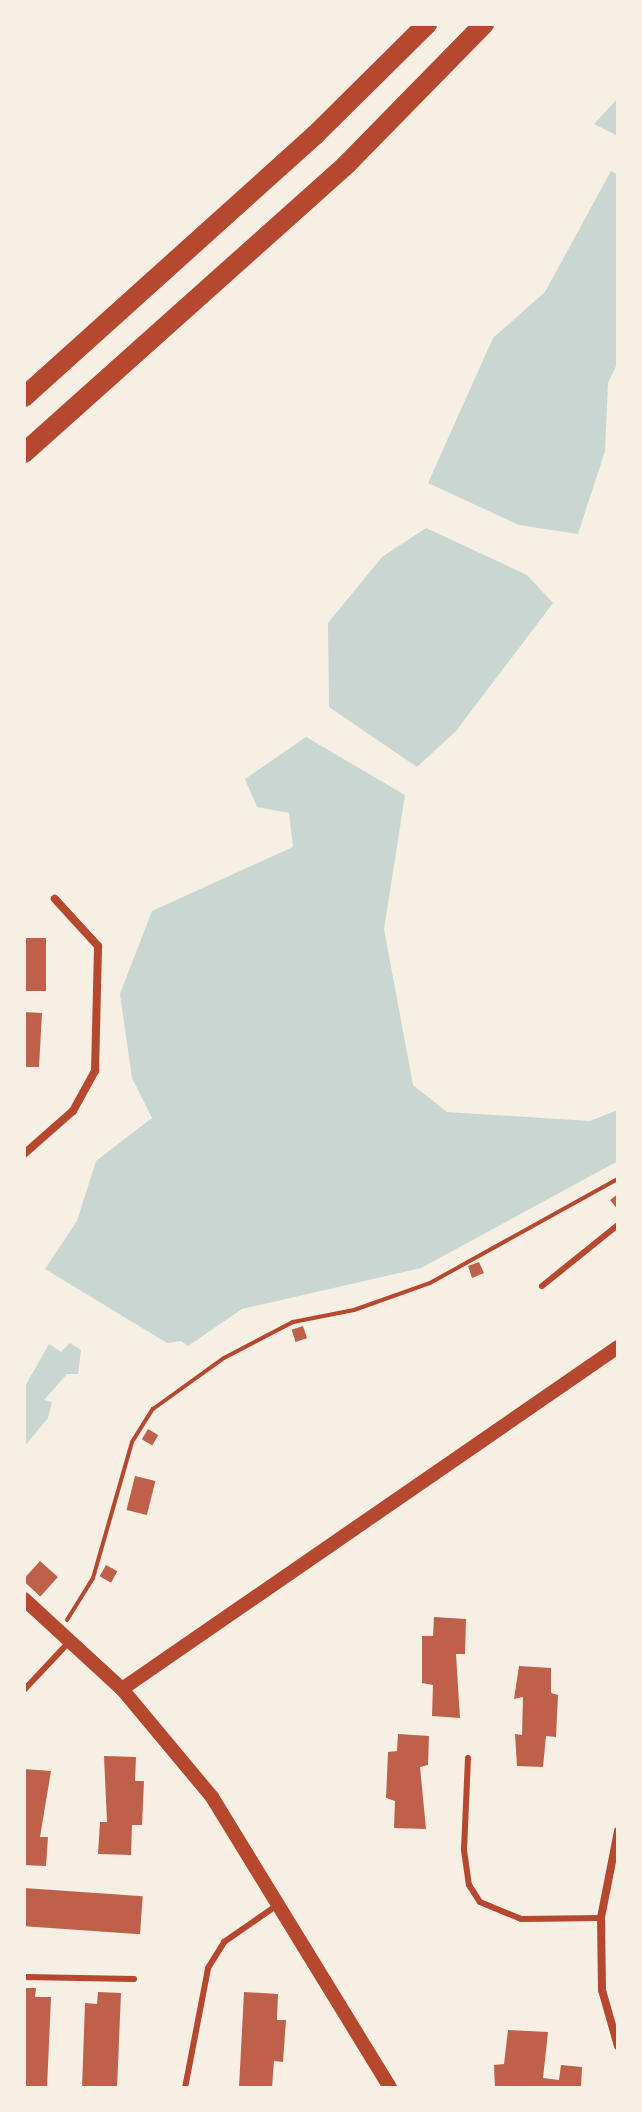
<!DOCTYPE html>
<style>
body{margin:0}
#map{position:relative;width:642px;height:2112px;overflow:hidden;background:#f6efe4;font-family:Overpass,sans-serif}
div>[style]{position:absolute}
.water>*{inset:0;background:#c9d6d2}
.building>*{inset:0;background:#bf614a;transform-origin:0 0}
.path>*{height:4px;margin:-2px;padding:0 2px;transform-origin:2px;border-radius:2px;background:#b5482f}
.service>*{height:6px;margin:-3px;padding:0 3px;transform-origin:3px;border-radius:3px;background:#b5482f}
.minor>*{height:8px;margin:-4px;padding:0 4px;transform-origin:4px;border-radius:4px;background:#b5482f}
.tertiary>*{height:14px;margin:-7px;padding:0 7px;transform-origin:7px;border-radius:7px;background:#b5482f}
.trunk>*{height:20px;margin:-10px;padding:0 10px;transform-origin:10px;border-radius:10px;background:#b5482f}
span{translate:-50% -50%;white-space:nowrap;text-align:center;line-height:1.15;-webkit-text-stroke:6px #f6efe4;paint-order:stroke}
.frame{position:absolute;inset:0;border:26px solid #f6efe4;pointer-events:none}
</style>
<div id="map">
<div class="water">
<i style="clip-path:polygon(618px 98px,618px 136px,594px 124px)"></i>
<i style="clip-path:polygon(611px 171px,618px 175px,618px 362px,608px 383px,605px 451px,578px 534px,519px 525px,428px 483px,493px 338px,545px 292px)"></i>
<i style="clip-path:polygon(426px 528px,527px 575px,553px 603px,456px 731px,417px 767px,329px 707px,328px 623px,382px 557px)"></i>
<i style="clip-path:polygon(306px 737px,405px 795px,384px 929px,413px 1085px,447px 1112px,590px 1121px,618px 1110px,618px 1161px,421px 1268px,242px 1309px,188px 1346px,181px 1341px,167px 1343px,45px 1269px,77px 1221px,96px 1161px,152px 1118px,132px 1078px,120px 994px,152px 911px,293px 847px,289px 813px,257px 807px,245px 779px)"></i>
<i style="clip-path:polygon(70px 1343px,81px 1350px,78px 1374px,67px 1374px,44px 1400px,52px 1402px,48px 1418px,24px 1447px,24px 1388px,49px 1344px,61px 1352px)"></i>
</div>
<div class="building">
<i style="left:24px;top:938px;width:22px;height:53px"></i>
<i style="clip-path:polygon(24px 1012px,42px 1013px,39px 1067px,24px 1067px)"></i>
<i style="clip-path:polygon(618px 1194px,618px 1210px,610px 1200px)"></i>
<i style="clip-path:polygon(479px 1262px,484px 1273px,472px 1278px,468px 1266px)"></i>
<i style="left:303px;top:1326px;width:13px;height:12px;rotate:72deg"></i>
<i style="left:148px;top:1429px;width:12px;height:12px;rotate:31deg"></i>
<i style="left:135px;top:1476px;width:21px;height:35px;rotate:14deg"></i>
<i style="left:40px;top:1561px;width:24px;height:26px;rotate:42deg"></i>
<i style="left:106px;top:1565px;width:13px;height:13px;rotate:29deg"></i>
<i style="clip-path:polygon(434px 1617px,466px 1619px,465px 1654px,456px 1654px,460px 1718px,432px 1716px,433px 1685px,422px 1683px,422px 1636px,433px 1636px)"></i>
<i style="clip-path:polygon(519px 1666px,551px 1668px,551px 1693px,558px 1695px,556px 1737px,546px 1736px,543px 1767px,517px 1766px,515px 1734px,522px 1735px,523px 1697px,514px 1699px)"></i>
<i style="clip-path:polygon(398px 1734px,429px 1736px,428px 1765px,420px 1767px,426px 1829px,394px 1828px,395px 1801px,386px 1798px,388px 1752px,397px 1751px)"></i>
<i style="clip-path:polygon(104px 1756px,136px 1757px,135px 1781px,144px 1781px,142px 1825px,132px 1825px,131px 1855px,98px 1854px,100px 1822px,107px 1822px)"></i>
<i style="clip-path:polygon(24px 1769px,51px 1771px,40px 1837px,48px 1837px,46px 1866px,24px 1865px)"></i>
<i style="left:24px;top:1888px;width:119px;height:38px;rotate:4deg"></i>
<i style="clip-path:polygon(24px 1988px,36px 1988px,35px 1997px,51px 1997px,47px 2088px,24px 2088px)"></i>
<i style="clip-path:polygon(98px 1992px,121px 1993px,117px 2088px,82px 2088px,85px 2003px,97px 2004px)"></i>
<i style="clip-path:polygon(244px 1992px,278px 1994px,277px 2020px,286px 2020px,283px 2062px,274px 2061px,272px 2088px,239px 2088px)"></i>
<i style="clip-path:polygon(508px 2030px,548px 2032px,543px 2078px,559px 2080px,561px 2065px,582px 2067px,581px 2088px,495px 2088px,494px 2065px,504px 2064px)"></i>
</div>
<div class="path">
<i style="left:67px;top:1620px;width:49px;rotate:-58.2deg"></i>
<i style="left:93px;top:1578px;width:141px;rotate:-74deg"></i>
<i style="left:132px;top:1442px;width:39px;rotate:-58deg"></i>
<i style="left:153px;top:1409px;width:87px;rotate:-35.7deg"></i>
<i style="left:224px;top:1358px;width:78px;rotate:-27.6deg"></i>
<i style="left:293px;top:1322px;width:62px;rotate:-11.1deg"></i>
<i style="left:354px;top:1310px;width:81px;rotate:-19.6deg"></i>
<i style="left:430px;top:1283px;width:215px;rotate:-29deg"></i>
</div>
<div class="service">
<i style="left:542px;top:1286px;width:97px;rotate:-38.8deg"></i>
<i style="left:24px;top:1690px;width:66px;rotate:-46.8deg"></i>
<i style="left:468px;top:1758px;width:92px;rotate:92.5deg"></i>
<i style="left:464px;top:1850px;width:35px;rotate:82deg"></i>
<i style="left:469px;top:1885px;width:20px;rotate:57deg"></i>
<i style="left:480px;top:1902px;width:44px;rotate:22.5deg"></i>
<i style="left:521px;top:1919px;width:80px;rotate:-0.7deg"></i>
<i style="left:24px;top:1977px;width:110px;rotate:1deg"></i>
<i style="left:185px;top:2088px;width:122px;rotate:-79.1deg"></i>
<i style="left:208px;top:1968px;width:31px;rotate:-58deg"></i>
<i style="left:224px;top:1942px;width:63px;rotate:-34.7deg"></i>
</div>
<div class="minor">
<i style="left:24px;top:1154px;width:65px;rotate:-41.3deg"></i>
<i style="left:73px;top:1111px;width:46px;rotate:-61.2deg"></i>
<i style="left:95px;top:1071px;width:125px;rotate:-88.6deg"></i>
<i style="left:98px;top:946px;width:64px;rotate:-132.5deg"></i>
<i style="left:618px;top:1831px;width:89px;rotate:101.1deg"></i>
<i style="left:601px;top:1918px;width:72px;rotate:89.2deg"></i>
<i style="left:602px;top:1990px;width:58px;rotate:74.1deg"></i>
</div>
<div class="tertiary">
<i style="left:24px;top:1599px;width:133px;rotate:42.6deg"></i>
<i style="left:122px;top:1689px;width:141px;rotate:50.2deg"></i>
<i style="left:212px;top:1797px;width:341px;rotate:58.5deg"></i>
<i style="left:122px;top:1689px;width:602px;rotate:-34.59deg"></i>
</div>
<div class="trunk">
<i style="left:24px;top:397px;width:392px;rotate:-42deg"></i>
<i style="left:315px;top:135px;width:158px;rotate:-44.7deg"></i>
<i style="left:24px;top:453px;width:433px;rotate:-41.8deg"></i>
<i style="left:347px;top:164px;width:196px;rotate:-45.6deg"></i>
</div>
<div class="frame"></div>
</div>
